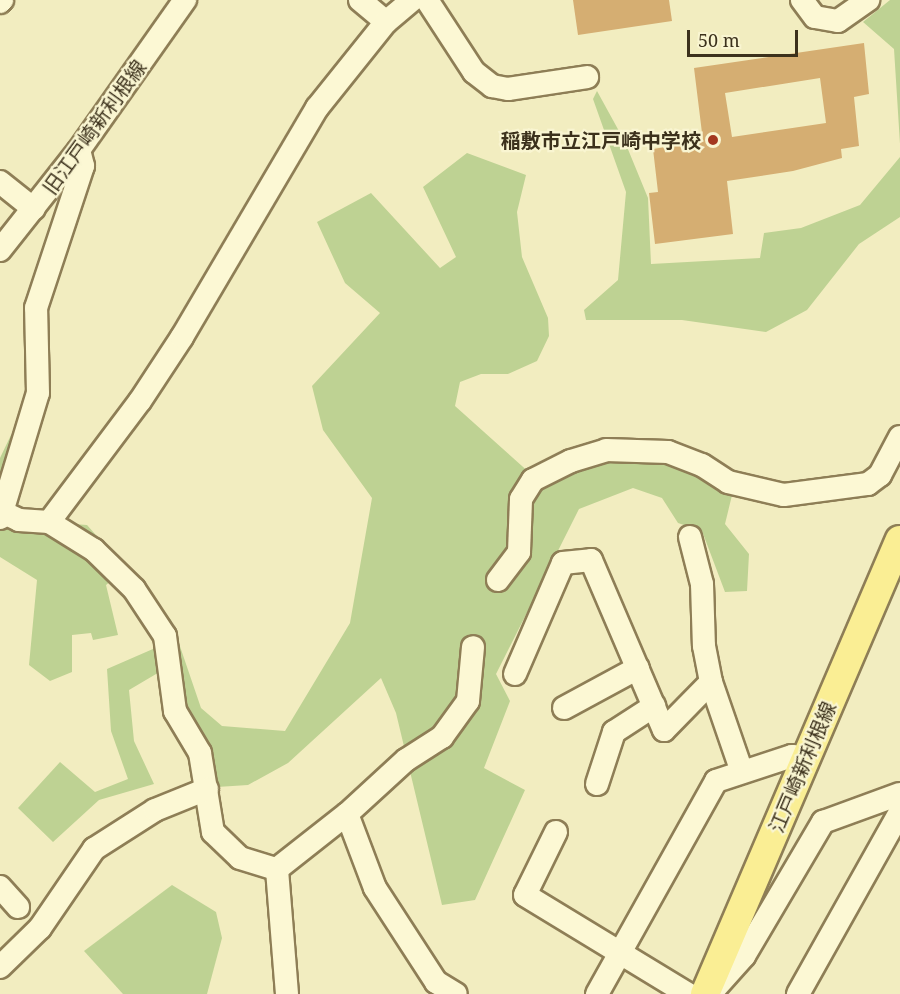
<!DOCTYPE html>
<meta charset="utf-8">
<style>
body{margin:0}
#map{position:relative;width:900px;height:994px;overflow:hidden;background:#f2edc0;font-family:"Noto Serif","Noto Sans JP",serif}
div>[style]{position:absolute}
.green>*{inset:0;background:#bed293}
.building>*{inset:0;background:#d5ae72}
.roads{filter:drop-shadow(2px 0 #8e7e56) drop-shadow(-2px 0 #8e7e56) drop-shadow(0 2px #8e7e56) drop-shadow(0 -2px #8e7e56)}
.minor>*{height:22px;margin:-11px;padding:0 11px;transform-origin:11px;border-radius:11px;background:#fcf8d4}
.major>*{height:28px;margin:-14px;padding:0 14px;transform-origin:14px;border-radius:14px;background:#faee94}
.dots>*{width:16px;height:16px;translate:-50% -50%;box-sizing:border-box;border:3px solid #f9f5d1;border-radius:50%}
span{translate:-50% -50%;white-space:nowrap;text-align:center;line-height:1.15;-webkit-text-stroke:4.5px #f9f5d1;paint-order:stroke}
.street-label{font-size:20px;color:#3c311c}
.poi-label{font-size:20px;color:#3c311c;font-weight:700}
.right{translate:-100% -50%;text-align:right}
.scale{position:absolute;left:687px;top:30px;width:111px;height:27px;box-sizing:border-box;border:3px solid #3c311c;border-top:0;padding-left:8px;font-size:18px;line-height:21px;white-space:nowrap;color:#3c311c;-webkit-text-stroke:4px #f9f5d1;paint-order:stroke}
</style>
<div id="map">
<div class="green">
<i style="clip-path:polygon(890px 0,900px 0,900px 144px,894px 49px,863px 22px)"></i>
<i style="clip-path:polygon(597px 91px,625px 142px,648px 198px,651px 264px,760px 258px,764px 233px,801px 228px,860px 205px,900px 157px,900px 217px,859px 244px,807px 310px,766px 332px,682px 320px,586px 320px,584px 310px,618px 280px,626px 192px,593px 99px)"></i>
<i style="clip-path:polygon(467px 153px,526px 175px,517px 212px,522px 257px,548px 318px,549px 336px,537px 361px,508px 374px,481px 374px,460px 382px,455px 406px,541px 483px,647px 444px,734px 487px,725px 524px,749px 554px,747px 591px,725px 592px,702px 531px,678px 523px,662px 498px,633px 488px,579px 509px,496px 674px,510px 701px,484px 768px,525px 790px,475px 900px,442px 905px,396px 713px,381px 678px,288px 763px,248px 785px,217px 787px,209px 754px,175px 707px,173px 664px,129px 690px,134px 741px,154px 784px,99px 800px,53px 842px,18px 808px,60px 762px,95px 792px,128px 779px,111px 731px,107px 669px,169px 642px,121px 573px,106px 585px,118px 635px,93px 640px,91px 633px,72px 635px,72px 672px,50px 681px,29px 665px,37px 580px,0 557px,0 458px,11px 435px,27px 448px,2px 512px,19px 520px,87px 525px,171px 620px,201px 708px,222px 726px,285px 731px,350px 623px,372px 498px,323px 430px,312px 386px,380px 313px,345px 283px,317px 222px,371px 193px,440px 268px,456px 257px,423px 187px)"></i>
<i style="clip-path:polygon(172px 885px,216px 912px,222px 938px,207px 994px,123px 994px,84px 951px)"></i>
</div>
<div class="building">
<i style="clip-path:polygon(573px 0,669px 0,672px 21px,578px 35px)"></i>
<i style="clip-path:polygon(evenodd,864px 43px,869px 94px,854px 97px,859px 146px,841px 149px,842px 158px,793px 171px,727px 181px,733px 234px,655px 244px,649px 193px,658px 192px,653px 149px,703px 141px,694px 68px,864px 43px,820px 78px,826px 123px,732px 137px,725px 93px,820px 78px)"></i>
</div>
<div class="roads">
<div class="minor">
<i style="left:360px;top:0;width:34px;rotate:40deg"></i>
<i style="left:427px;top:0;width:86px;rotate:56.9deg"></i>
<i style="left:474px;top:72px;width:23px;rotate:38deg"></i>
<i style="left:492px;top:86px;width:16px;rotate:11deg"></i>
<i style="left:508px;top:89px;width:80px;rotate:-8.6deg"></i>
<i style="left:802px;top:0;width:21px;rotate:53deg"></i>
<i style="left:815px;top:17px;width:23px;rotate:10deg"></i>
<i style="left:838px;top:21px;width:37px;rotate:-35deg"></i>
<i style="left:0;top:2px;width:3px;rotate:-45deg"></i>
<i style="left:0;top:182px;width:43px;rotate:38.5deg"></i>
<i style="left:0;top:250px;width:127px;rotate:-51.7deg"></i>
<i style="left:79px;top:150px;width:184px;rotate:-54.8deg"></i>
<i style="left:2px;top:512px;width:124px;rotate:-73.2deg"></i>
<i style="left:38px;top:393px;width:85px;rotate:-91.3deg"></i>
<i style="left:36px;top:308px;width:150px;rotate:-71.7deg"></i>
<i style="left:83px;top:166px;width:16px;rotate:-104deg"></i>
<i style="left:0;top:518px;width:6px;rotate:-72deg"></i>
<i style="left:2px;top:512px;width:19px;rotate:25deg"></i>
<i style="left:19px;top:520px;width:30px;rotate:4deg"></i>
<i style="left:49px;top:522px;width:151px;rotate:-53.1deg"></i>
<i style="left:140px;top:401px;width:77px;rotate:-56.7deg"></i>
<i style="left:182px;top:337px;width:266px;rotate:-59.5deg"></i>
<i style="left:317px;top:108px;width:110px;rotate:-51.3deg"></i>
<i style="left:386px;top:22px;width:34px;rotate:-40deg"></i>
<i style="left:49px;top:522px;width:53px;rotate:31.9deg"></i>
<i style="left:94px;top:550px;width:56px;rotate:44.3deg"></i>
<i style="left:134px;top:589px;width:56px;rotate:56.6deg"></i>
<i style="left:165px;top:636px;width:76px;rotate:82.4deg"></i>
<i style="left:175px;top:711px;width:49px;rotate:59.2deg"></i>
<i style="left:200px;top:753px;width:80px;rotate:80.7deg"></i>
<i style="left:213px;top:832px;width:37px;rotate:44deg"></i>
<i style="left:240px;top:858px;width:39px;rotate:17deg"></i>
<i style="left:690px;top:537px;width:49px;rotate:75.7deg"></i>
<i style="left:702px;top:584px;width:62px;rotate:88.2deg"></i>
<i style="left:704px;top:646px;width:37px;rotate:79deg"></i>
<i style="left:711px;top:682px;width:95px;rotate:71deg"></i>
<i style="left:498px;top:580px;width:35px;rotate:-53deg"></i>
<i style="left:519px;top:552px;width:53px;rotate:-87.8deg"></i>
<i style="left:521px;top:499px;width:22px;rotate:-58deg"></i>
<i style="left:533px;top:480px;width:42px;rotate:-26.6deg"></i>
<i style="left:571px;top:461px;width:37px;rotate:-17deg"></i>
<i style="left:606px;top:450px;width:62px;rotate:1.8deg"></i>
<i style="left:668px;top:452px;width:36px;rotate:21deg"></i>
<i style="left:702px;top:465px;width:31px;rotate:33deg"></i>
<i style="left:728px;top:482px;width:57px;rotate:13.1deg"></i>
<i style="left:784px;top:495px;width:85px;rotate:-7.5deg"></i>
<i style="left:868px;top:484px;width:15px;rotate:-37deg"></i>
<i style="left:880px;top:475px;width:43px;rotate:-62.2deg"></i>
<i style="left:515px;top:674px;width:121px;rotate:-66.6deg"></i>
<i style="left:563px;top:563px;width:28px;rotate:-6deg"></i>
<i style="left:591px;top:560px;width:185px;rotate:66.8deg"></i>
<i style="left:664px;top:730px;width:67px;rotate:-45.6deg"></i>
<i style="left:564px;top:708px;width:84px;rotate:-28.4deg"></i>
<i style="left:597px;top:784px;width:55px;rotate:-71.9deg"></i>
<i style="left:614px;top:732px;width:48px;rotate:-33deg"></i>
<i style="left:347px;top:814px;width:79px;rotate:69.3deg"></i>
<i style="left:375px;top:888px;width:112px;rotate:57deg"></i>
<i style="left:436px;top:982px;width:23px;rotate:31deg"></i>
<i style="left:556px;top:832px;width:70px;rotate:116.2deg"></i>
<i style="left:525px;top:895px;width:191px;rotate:31.3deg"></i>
<i style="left:0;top:887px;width:27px;rotate:48deg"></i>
<i style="left:0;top:967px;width:56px;rotate:-44.3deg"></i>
<i style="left:40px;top:928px;width:96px;rotate:-55.6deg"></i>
<i style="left:94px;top:849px;width:72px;rotate:-32.6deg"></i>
<i style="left:155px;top:810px;width:56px;rotate:-22deg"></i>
<i style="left:287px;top:994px;width:125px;rotate:-94.6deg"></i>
<i style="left:277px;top:869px;width:89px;rotate:-38.2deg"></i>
<i style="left:347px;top:814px;width:80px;rotate:-42.5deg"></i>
<i style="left:406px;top:760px;width:43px;rotate:-32.6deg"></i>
<i style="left:442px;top:737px;width:44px;rotate:-54.2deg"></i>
<i style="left:468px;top:701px;width:54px;rotate:-84.7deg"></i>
<i style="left:597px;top:994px;width:244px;rotate:-60.8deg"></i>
<i style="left:716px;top:781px;width:80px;rotate:-18.2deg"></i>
<i style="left:792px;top:756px;width:14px;rotate:8deg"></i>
<i style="left:710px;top:994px;width:51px;rotate:-48.2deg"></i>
<i style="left:744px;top:956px;width:156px;rotate:-59.5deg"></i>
<i style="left:823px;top:822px;width:82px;rotate:-20deg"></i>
<i style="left:798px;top:994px;width:209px;rotate:-60.7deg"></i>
</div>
<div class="major">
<i style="left:705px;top:994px;width:494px;rotate:-66.8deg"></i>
</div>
</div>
<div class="dots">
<i style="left:713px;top:140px;background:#a3381f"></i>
</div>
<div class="street-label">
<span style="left:94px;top:127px;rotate:-54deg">旧江戸崎新利根線</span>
<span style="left:802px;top:767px;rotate:-67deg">江戸崎新利根線</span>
</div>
<div class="poi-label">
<span class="right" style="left:701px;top:140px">稲敷市立江戸崎中学校</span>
</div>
<div class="scale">50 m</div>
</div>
